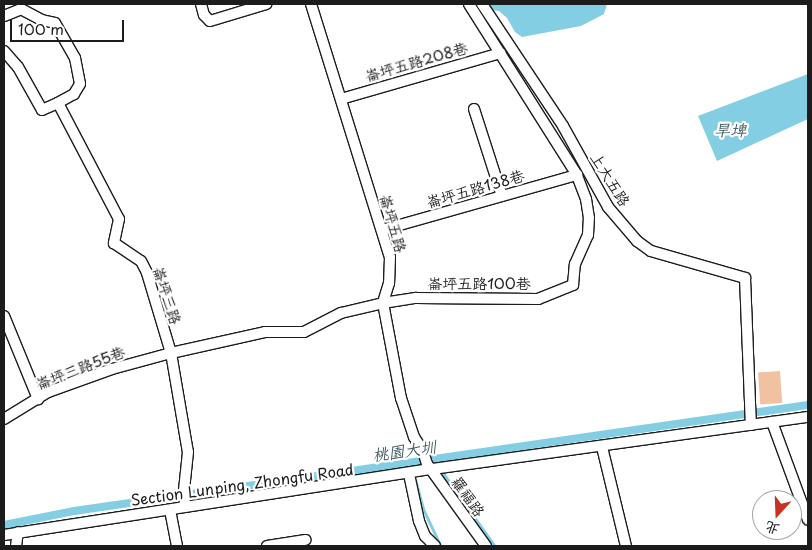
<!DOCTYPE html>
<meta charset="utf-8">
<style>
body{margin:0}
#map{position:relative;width:812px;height:550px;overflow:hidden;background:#fff;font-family:"Playpen Sans","LXGW WenKai TC",sans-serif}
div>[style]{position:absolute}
.water>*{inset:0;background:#84cee4}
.stream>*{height:2.5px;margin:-1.25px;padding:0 1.25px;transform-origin:1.25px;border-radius:1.25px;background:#84cee4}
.canal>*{height:8px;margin:-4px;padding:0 4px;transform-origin:4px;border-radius:4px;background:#84cee4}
.building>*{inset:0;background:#f1c2a1;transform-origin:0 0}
.roads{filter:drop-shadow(1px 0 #1c1c1c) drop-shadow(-1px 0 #1c1c1c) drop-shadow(0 1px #1c1c1c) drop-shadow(0 -1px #1c1c1c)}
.minor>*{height:10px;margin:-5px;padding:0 5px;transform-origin:5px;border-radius:5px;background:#fff}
span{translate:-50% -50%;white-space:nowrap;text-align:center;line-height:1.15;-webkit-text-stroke:4.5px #fff;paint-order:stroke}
.street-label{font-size:15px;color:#1c1c1c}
.water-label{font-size:16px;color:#405a62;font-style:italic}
.frame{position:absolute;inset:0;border:5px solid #1c1c1c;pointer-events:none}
.north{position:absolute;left:752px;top:490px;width:50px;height:50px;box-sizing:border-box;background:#fff;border:1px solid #a4a4a4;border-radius:50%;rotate:200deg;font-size:14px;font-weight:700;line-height:20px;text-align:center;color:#1c1c1c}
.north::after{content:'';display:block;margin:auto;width:18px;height:22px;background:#c8321e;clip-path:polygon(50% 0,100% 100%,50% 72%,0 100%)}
.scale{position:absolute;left:10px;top:20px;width:114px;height:22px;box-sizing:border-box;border:2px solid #1c1c1c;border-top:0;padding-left:6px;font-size:15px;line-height:18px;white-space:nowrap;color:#1c1c1c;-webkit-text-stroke:4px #fff;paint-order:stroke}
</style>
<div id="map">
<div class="water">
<i style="clip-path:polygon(486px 4px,607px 4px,604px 14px,581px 26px,522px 37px,515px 32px,507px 18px,499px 11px,490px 10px)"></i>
<i style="clip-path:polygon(808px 74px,808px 119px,717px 161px,698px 116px)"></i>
</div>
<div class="stream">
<i style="left:434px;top:460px;width:4px;rotate:45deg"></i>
<i style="left:413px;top:463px;width:4px;rotate:90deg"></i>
<i style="left:444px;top:474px;width:88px;rotate:54.7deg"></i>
<i style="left:416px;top:481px;width:28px;rotate:75deg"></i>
<i style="left:423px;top:508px;width:42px;rotate:64.7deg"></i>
</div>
<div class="canal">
<i style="left:4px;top:525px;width:71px;rotate:-11.3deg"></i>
<i style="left:74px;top:511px;width:742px;rotate:-8.22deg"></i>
</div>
<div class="building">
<i style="left:780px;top:371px;width:32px;height:22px;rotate:86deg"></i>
</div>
<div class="roads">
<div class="minor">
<i style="left:201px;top:4px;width:11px;rotate:75deg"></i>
<i style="left:204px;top:15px;width:8px;rotate:45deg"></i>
<i style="left:210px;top:21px;width:59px;rotate:-16.9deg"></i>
<i style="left:311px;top:4px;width:265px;rotate:72.7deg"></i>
<i style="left:390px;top:257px;width:26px;rotate:92deg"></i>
<i style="left:389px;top:283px;width:21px;rotate:107deg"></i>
<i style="left:383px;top:303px;width:97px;rotate:79.3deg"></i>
<i style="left:401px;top:398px;width:41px;rotate:71.6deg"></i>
<i style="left:414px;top:437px;width:17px;rotate:57deg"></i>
<i style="left:423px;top:451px;width:14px;rotate:73deg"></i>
<i style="left:427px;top:464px;width:101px;rotate:54.3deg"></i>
<i style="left:482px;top:4px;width:146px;rotate:56.4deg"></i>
<i style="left:563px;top:126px;width:93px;rotate:60.9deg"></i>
<i style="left:608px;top:207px;width:45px;rotate:49.5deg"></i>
<i style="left:637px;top:241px;width:17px;rotate:36deg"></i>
<i style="left:651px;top:251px;width:98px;rotate:16deg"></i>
<i style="left:745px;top:278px;width:147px;rotate:87.7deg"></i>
<i style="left:4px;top:16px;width:18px;rotate:-22deg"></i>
<i style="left:21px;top:9px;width:24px;rotate:28deg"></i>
<i style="left:42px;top:20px;width:13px;rotate:13deg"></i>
<i style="left:55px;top:23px;width:40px;rotate:60.3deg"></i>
<i style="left:75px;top:58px;width:26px;rotate:79deg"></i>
<i style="left:80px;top:84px;width:12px;rotate:121deg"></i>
<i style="left:74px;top:94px;width:18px;rotate:151deg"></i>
<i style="left:4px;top:51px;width:21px;rotate:49deg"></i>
<i style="left:18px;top:67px;width:49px;rotate:60.8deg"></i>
<i style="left:42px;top:110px;width:17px;rotate:-24deg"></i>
<i style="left:58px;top:103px;width:131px;rotate:62.3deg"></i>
<i style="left:119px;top:219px;width:25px;rotate:102deg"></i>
<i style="left:114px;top:243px;width:32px;rotate:34deg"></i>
<i style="left:141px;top:261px;width:13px;rotate:63deg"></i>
<i style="left:147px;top:273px;width:84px;rotate:73.3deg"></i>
<i style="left:171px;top:353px;width:100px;rotate:80.3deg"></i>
<i style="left:188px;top:452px;width:39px;rotate:96deg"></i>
<i style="left:184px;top:491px;width:16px;rotate:86deg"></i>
<i style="left:341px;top:99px;width:166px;rotate:-16.1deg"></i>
<i style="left:474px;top:109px;width:91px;rotate:72.2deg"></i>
<i style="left:382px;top:230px;width:203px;rotate:-15.8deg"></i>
<i style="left:4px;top:316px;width:90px;rotate:67.7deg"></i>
<i style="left:4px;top:419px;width:52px;rotate:-31.5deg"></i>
<i style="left:48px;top:392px;width:68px;rotate:-19.8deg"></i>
<i style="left:112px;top:369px;width:61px;rotate:-15.2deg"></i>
<i style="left:171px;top:353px;width:96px;rotate:-12.6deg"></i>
<i style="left:265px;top:332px;width:39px"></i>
<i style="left:304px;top:332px;width:42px;rotate:-27.2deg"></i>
<i style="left:341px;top:313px;width:43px;rotate:-13.4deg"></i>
<i style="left:383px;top:303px;width:33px;rotate:-9deg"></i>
<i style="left:416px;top:298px;width:122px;rotate:0.5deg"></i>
<i style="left:538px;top:299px;width:38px;rotate:-22deg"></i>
<i style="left:573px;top:285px;width:21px;rotate:-85deg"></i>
<i style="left:575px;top:264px;width:32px;rotate:-66deg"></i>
<i style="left:588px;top:235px;width:17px;rotate:-87deg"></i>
<i style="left:589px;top:218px;width:19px;rotate:-99deg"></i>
<i style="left:586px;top:199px;width:26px;rotate:-111deg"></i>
<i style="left:577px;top:175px;width:202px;rotate:-122.3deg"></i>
<i style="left:772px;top:422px;width:104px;rotate:69.8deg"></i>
<i style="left:602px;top:447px;width:102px;rotate:76.4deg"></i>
<i style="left:409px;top:474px;width:48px;rotate:78deg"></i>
<i style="left:419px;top:521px;width:16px;rotate:68deg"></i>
<i style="left:425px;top:536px;width:14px;rotate:45deg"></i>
<i style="left:170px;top:510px;width:37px;rotate:79deg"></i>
<i style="left:4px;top:535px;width:433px;rotate:-8.8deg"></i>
<i style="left:432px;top:469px;width:380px;rotate:-7.9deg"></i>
<i style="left:16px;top:546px;width:14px;rotate:-82deg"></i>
<i style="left:267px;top:546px;width:39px;rotate:-9deg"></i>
</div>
</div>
<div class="street-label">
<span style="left:416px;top:61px;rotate:-16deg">崙坪五路208巷</span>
<span style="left:611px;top:179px;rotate:58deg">上大五路</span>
<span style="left:475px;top:188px;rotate:-16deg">崙坪五路138巷</span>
<span style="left:394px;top:223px;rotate:74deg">崙坪五路</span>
<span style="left:479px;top:283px">崙坪五路100巷</span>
<span style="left:168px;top:295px;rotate:72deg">崙坪三路</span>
<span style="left:80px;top:367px;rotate:-21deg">崙坪三路55巷</span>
<span style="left:242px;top:484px;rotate:-8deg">Section Lunping, Zhongfu Road</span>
<span style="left:469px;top:496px;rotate:55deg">羅福路</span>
</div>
<div class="water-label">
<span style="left:730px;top:129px">旱埤</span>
<span style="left:404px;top:450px;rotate:-8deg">桃園大圳</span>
</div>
<div class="frame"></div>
<div class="north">北</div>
<div class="scale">100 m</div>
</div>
